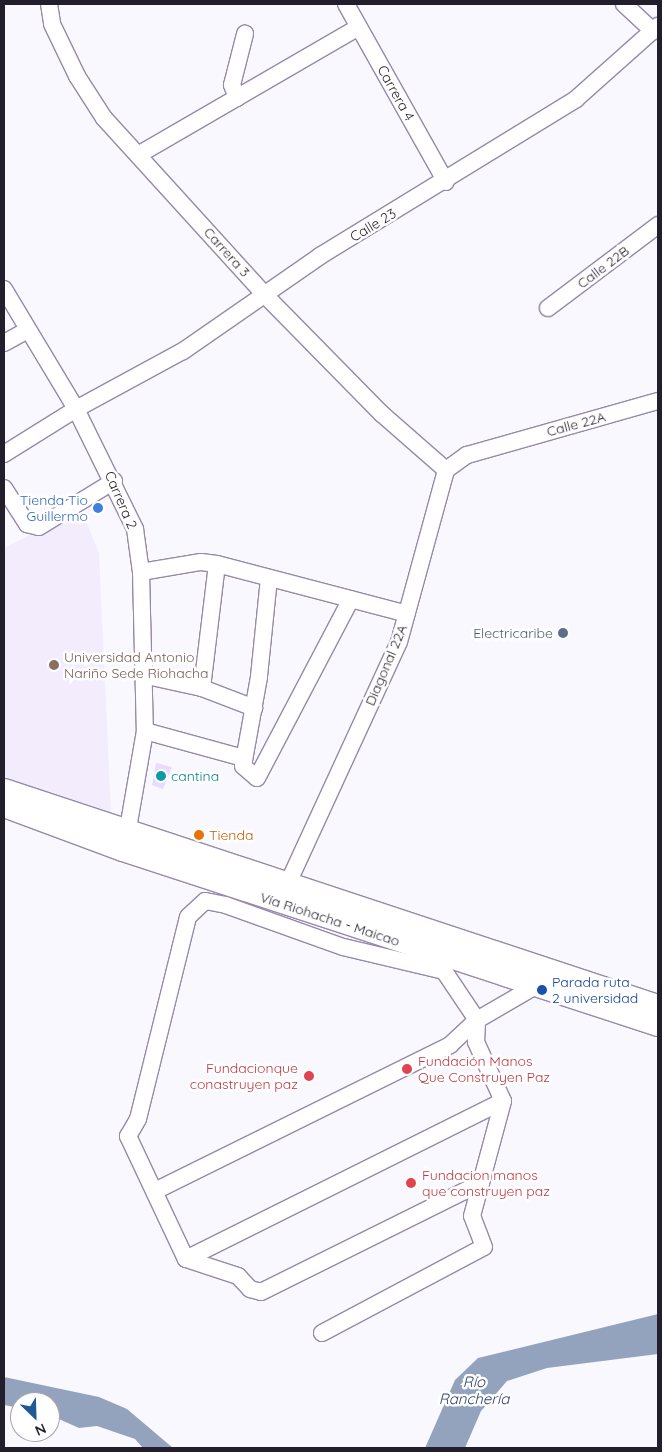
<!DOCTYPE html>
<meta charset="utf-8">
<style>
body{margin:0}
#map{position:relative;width:662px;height:1452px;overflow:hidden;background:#faf8ff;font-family:Quicksand,sans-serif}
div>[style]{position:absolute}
.built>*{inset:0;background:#f2ecfd}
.water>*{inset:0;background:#94a3bd}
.building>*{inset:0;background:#e8dbfd}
.roads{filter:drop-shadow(1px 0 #9689a9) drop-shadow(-1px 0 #9689a9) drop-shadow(0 1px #9689a9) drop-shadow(0 -1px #9689a9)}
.minor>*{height:16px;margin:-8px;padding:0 8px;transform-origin:8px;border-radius:8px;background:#fff}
.highway>*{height:22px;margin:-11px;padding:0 11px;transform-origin:11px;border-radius:11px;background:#fff}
.dots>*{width:14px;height:14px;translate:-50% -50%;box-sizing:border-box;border:2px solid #fff;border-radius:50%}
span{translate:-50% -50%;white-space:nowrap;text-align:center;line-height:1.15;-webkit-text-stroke:5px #fff;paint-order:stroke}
.street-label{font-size:14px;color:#231e2b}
.shop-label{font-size:14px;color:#366cbe}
.right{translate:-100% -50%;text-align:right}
.service-label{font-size:14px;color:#4e5e75}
.education-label{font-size:14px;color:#785e54}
.left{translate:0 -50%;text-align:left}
.culture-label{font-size:14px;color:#0d838f}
.food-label{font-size:14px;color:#c56008}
.transit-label{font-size:14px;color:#164399}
.health-label{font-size:14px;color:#be3a42}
.water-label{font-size:15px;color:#2f446b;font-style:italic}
.frame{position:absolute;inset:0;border:5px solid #231e2b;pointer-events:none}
.north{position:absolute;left:10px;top:1392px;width:50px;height:50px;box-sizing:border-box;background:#fff;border:1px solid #a7a5aa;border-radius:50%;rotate:156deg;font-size:14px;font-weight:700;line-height:20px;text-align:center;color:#231e2b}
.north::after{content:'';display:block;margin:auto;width:18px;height:22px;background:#1f5b92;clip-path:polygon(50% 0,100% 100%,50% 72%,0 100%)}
</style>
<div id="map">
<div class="built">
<i style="clip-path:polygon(81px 509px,99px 553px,111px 812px,4px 777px,4px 548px)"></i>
</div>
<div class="water">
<i style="clip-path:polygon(658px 1314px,658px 1354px,547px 1368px,507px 1381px,481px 1411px,465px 1448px,425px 1448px,455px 1380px,478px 1358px)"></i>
<i style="clip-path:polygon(4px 1377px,99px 1397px,127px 1409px,173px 1448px,143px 1448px,135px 1439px,97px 1426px,79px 1428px,50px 1415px,50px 1402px,20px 1402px,20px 1408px,4px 1405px)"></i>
</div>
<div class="building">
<i style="clip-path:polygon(156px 763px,172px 767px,163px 789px,152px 785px)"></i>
</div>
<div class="roads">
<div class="minor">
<i style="left:49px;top:4px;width:20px;rotate:81deg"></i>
<i style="left:52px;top:24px;width:58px;rotate:64.3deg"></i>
<i style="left:77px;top:76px;width:50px;rotate:57.3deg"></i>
<i style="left:104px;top:118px;width:238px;rotate:47.7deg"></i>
<i style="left:264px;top:294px;width:168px;rotate:45.5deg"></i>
<i style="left:382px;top:414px;width:85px;rotate:41.2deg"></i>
<i style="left:346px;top:4px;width:204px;rotate:60.7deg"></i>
<i style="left:624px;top:4px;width:40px;rotate:43deg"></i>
<i style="left:237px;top:98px;width:14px;rotate:-111deg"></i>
<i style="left:232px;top:85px;width:53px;rotate:-75.7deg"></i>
<i style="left:138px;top:155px;width:255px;rotate:-30.1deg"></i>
<i style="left:4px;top:289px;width:140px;rotate:59deg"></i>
<i style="left:76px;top:409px;width:134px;rotate:63.8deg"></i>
<i style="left:135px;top:529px;width:43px;rotate:82.1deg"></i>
<i style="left:141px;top:572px;width:159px;rotate:88.6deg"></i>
<i style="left:145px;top:731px;width:111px;rotate:99.9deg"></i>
<i style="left:548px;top:308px;width:138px;rotate:-37deg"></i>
<i style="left:4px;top:343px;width:26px;rotate:-29deg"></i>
<i style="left:4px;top:454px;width:85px;rotate:-32deg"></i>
<i style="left:76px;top:409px;width:122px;rotate:-28.5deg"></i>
<i style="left:183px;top:351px;width:167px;rotate:-34.7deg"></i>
<i style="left:320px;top:256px;width:300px;rotate:-31.5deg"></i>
<i style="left:576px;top:99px;width:110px;rotate:-41.7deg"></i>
<i style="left:4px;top:488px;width:43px;rotate:57.4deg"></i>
<i style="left:27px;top:524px;width:12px;rotate:14deg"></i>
<i style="left:39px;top:527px;width:88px;rotate:-31.5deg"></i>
<i style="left:141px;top:572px;width:61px;rotate:-9.5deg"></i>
<i style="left:201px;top:562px;width:16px;rotate:7deg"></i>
<i style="left:217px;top:564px;width:196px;rotate:14.7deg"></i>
<i style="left:269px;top:578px;width:100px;rotate:95.8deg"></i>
<i style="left:259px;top:677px;width:90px;rotate:100.2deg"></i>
<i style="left:243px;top:766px;width:18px;rotate:41deg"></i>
<i style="left:257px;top:778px;width:202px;rotate:-62.3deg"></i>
<i style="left:147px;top:676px;width:56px;rotate:12.3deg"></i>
<i style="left:202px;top:688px;width:56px;rotate:21deg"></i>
<i style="left:202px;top:688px;width:125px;rotate:-83.1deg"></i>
<i style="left:145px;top:731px;width:103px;rotate:15.3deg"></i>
<i style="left:283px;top:894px;width:277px;rotate:-65.3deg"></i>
<i style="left:399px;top:642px;width:178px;rotate:-74.7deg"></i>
<i style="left:446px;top:470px;width:26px;rotate:-36deg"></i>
<i style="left:467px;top:455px;width:198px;rotate:-15.8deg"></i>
<i style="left:155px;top:1191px;width:329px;rotate:-26.3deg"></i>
<i style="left:450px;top:1045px;width:37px;rotate:-43deg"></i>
<i style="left:477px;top:1020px;width:59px;rotate:-124deg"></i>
<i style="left:444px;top:971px;width:104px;rotate:-166.6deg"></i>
<i style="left:343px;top:947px;width:124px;rotate:-160.3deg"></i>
<i style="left:226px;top:905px;width:21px;rotate:-169deg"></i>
<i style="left:205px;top:901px;width:23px;rotate:137deg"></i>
<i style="left:188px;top:917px;width:208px;rotate:103.9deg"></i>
<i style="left:138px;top:1119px;width:20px;rotate:120deg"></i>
<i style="left:128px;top:1136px;width:136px;rotate:64.8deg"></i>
<i style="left:186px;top:1259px;width:55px;rotate:18.1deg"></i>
<i style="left:238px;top:1276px;width:18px;rotate:47deg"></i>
<i style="left:250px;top:1289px;width:11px;rotate:15deg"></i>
<i style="left:261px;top:1292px;width:246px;rotate:-26.4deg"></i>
<i style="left:186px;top:1259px;width:354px;rotate:-26.5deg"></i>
<i style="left:322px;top:1333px;width:183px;rotate:-28deg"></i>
<i style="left:484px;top:1247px;width:33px;rotate:-111deg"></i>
<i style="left:472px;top:1216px;width:119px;rotate:-74.9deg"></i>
<i style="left:503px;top:1101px;width:65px;rotate:-114.6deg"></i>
<i style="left:476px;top:1042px;width:22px;rotate:-87deg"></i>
<i style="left:477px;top:1020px;width:66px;rotate:-30.1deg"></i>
<i style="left:534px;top:987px;width:9px;rotate:-69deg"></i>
</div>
<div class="highway">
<i style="left:4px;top:790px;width:689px;rotate:18.28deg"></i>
<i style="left:4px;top:806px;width:127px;rotate:20.3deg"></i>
<i style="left:123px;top:850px;width:563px;rotate:18.11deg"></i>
</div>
</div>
<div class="dots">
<i style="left:98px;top:508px;background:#3f7fe0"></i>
<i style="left:563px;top:633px;background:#5c6f8a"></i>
<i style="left:54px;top:665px;background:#8d6e63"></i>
<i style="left:161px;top:776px;background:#0f9aa8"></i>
<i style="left:199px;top:835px;background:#e8710a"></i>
<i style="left:542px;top:990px;background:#1a4fb4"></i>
<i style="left:407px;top:1069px;background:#e0444e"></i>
<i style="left:309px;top:1076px;background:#e0444e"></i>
<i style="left:411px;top:1183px;background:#e0444e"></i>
</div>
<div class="street-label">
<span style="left:396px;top:93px;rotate:61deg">Carrera 4</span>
<span style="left:373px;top:225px;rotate:-31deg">Calle 23</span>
<span style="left:227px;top:252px;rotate:48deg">Carrera 3</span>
<span style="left:603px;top:267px;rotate:-37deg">Calle 22B</span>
<span style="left:576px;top:424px;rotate:-15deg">Calle 22A</span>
<span style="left:121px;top:500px;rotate:67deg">Carrera 2</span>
<span style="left:386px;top:665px;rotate:-67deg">Diagonal 22A</span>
<span style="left:330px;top:919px;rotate:18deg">Vía Riohacha - Maicao</span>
</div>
<div class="shop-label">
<span class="right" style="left:88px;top:508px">Tienda Tio<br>Guillermo</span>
</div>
<div class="service-label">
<span class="right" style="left:553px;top:633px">Electricaribe</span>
</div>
<div class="education-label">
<span class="left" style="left:64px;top:665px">Universidad Antonio<br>Nariño Sede Riohacha</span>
</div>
<div class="culture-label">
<span class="left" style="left:171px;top:776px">cantina</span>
</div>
<div class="food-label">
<span class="left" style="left:209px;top:835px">Tienda</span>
</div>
<div class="transit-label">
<span class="left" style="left:552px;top:990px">Parada ruta<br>2 universidad</span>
</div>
<div class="health-label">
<span class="left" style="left:418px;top:1069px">Fundación Manos<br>Que Construyen Paz</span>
<span class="right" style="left:298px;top:1076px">Fundacionque<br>conastruyen paz</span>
<span class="left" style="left:422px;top:1183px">Fundacion manos<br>que construyen paz</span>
</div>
<div class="water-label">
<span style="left:474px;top:1390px">Río<br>Ranchería</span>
</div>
<div class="frame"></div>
<div class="north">N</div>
</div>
